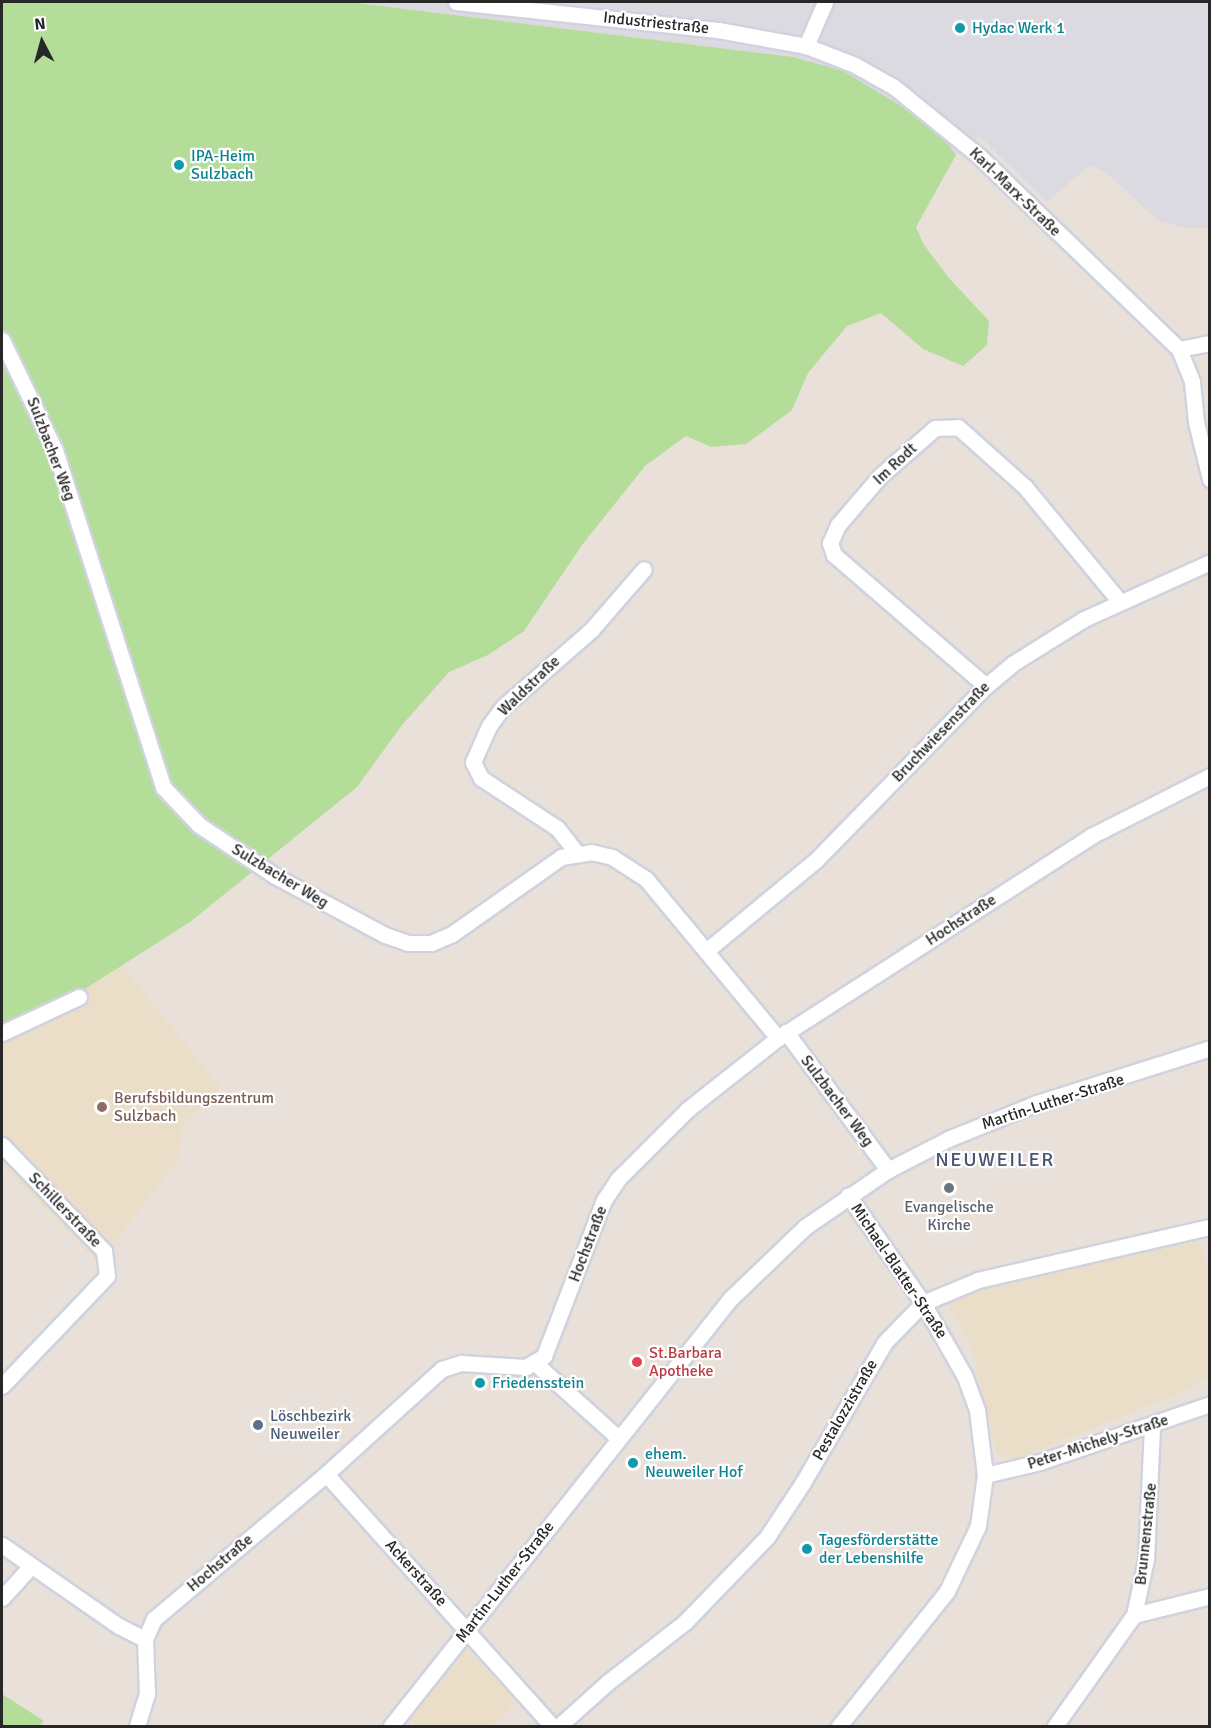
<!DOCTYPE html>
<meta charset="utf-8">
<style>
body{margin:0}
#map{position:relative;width:1211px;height:1728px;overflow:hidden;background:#e9e1d9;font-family:Signika,sans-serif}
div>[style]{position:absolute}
.industrial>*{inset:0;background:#dcdae1}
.education>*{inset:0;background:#eadec9}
.green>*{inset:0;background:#b3dd99}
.roads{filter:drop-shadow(2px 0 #cfd3df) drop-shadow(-2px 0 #cfd3df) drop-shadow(0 2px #cfd3df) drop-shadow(0 -2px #cfd3df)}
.minor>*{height:15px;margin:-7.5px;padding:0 7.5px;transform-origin:7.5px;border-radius:7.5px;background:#fff}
.dots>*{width:16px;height:16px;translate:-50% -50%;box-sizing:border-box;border:3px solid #fff;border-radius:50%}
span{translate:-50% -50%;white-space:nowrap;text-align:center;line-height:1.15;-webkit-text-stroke:4.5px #fff;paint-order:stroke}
.street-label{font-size:16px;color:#272727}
.culture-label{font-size:16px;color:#0d838f}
.left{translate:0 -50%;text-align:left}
.education-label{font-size:16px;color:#785e54}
.worship-label{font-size:16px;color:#5b616d}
.health-label{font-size:16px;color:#be3a42}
.service-label{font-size:16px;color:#4e5e75}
.quarter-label{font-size:20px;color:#4b5574;letter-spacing:1.5px}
.frame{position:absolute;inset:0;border:3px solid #272727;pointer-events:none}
.north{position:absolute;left:12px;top:12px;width:60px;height:60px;-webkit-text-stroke:4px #fff;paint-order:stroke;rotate:354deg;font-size:16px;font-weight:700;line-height:24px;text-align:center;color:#272727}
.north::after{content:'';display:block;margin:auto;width:21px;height:27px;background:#272727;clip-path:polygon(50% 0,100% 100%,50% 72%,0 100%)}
</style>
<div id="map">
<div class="industrial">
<i style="clip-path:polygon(349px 2px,1209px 2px,1209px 228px,1184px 228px,1157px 220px,1107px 173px,1090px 165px,1047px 202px,980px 137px,956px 155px,933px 125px,793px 57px)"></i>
</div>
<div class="education">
<i style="clip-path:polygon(122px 965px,221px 1088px,184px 1125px,177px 1162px,98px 1263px,2px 1165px,2px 1026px,74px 996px)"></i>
<i style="clip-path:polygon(1199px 1241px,1209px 1272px,1209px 1376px,1178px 1394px,1020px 1457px,1005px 1459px,997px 1452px,971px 1347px,947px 1302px,984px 1286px)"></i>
<i style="clip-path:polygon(467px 1649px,517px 1700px,494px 1726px,417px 1726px,410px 1720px)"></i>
</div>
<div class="green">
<i style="clip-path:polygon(2px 2px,349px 2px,793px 57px,843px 71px,933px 125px,956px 155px,916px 227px,924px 245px,949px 278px,989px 321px,987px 345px,963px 366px,923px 349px,881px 313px,847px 326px,808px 373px,792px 410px,746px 444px,711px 447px,686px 436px,645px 466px,582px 545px,524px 631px,488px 655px,449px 672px,402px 725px,357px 787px,190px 922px,74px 996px,2px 1026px)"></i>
<i style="clip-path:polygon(2px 1694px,38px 1717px,44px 1721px,39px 1726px,2px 1726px)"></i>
</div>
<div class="roads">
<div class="minor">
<i style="left:456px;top:2px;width:263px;rotate:6.1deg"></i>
<i style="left:718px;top:30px;width:89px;rotate:10.3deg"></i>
<i style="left:806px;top:46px;width:50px;rotate:21deg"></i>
<i style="left:853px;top:64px;width:47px;rotate:29.3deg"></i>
<i style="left:894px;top:87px;width:111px;rotate:39.1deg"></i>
<i style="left:980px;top:157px;width:277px;rotate:44deg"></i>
<i style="left:1179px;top:349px;width:35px;rotate:68deg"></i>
<i style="left:1192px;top:382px;width:40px;rotate:84.3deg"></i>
<i style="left:1196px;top:422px;width:59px;rotate:76.2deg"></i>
<i style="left:806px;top:46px;width:48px;rotate:-66.6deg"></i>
<i style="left:2px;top:340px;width:122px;rotate:64.3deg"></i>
<i style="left:55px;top:450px;width:354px;rotate:72.2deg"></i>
<i style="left:163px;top:787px;width:52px;rotate:46.5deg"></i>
<i style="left:199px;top:825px;width:92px;rotate:33.9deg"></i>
<i style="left:275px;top:876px;width:125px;rotate:28.2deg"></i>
<i style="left:385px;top:935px;width:24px;rotate:19deg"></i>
<i style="left:408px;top:943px;width:23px"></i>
<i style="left:431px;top:943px;width:23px;rotate:-23deg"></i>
<i style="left:452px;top:934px;width:133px;rotate:-35.2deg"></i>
<i style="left:561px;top:857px;width:30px;rotate:-9deg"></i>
<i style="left:591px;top:852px;width:22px;rotate:13deg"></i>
<i style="left:612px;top:857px;width:40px;rotate:32.9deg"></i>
<i style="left:646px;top:879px;width:207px;rotate:50.3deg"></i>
<i style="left:1179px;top:349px;width:32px;rotate:-11deg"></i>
<i style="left:986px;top:686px;width:201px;rotate:-139.2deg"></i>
<i style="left:834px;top:555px;width:13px;rotate:-108deg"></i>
<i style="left:830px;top:543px;width:20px;rotate:-66deg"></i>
<i style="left:838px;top:525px;width:65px;rotate:-49.4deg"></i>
<i style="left:880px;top:476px;width:73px;rotate:-41.1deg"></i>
<i style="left:935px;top:428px;width:23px;rotate:-2deg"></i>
<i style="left:958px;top:427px;width:90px;rotate:41.8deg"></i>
<i style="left:1025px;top:487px;width:149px;rotate:50.4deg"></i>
<i style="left:576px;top:852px;width:31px;rotate:-128deg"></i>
<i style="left:557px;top:828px;width:91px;rotate:-146.7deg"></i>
<i style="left:481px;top:778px;width:18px;rotate:-117deg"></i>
<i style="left:473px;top:762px;width:39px;rotate:-66deg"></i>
<i style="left:489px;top:726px;width:24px;rotate:-54deg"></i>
<i style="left:503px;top:707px;width:118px;rotate:-41.2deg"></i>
<i style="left:592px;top:629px;width:79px;rotate:-49.1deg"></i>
<i style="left:706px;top:951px;width:143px;rotate:-39.6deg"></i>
<i style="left:816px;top:860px;width:243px;rotate:-45.7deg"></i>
<i style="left:986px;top:686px;width:34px;rotate:-40deg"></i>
<i style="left:1012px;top:664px;width:85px;rotate:-32deg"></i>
<i style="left:1084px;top:619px;width:138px;rotate:-24.3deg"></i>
<i style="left:786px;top:1032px;width:172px;rotate:53.5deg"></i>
<i style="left:2px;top:1033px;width:85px;rotate:-25.1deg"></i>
<i style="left:2px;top:1145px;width:147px;rotate:46.1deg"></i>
<i style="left:104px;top:1251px;width:25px;rotate:83deg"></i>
<i style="left:107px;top:1276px;width:152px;rotate:133.7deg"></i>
<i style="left:536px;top:1364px;width:109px;rotate:42deg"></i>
<i style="left:326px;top:1474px;width:338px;rotate:48.1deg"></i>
<i style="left:985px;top:1475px;width:57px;rotate:-13.3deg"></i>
<i style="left:1040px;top:1462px;width:180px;rotate:-18.8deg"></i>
<i style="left:2px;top:1545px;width:140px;rotate:34.8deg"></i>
<i style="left:117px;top:1625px;width:31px;rotate:27deg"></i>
<i style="left:2px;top:1598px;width:43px;rotate:-47.8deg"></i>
<i style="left:1134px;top:1615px;width:78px;rotate:-14deg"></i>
<i style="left:137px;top:1726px;width:34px;rotate:-73deg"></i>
<i style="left:147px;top:1694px;width:55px;rotate:-92.1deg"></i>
<i style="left:145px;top:1639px;width:22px;rotate:-66deg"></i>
<i style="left:154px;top:1619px;width:225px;rotate:-40.1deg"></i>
<i style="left:326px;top:1474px;width:156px;rotate:-42.2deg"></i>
<i style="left:442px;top:1369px;width:20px;rotate:-18deg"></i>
<i style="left:461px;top:1363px;width:65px;rotate:3.5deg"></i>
<i style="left:526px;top:1367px;width:21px;rotate:-31deg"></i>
<i style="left:544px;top:1356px;width:167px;rotate:-69deg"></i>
<i style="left:604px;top:1200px;width:25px;rotate:-56deg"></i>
<i style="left:618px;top:1179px;width:99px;rotate:-45deg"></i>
<i style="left:688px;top:1109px;width:115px;rotate:-38.3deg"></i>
<i style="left:778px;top:1038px;width:373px;rotate:-32.8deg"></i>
<i style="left:1091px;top:836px;width:133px;rotate:-26.8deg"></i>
<i style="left:391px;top:1726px;width:545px;rotate:-51.55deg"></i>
<i style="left:730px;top:1299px;width:104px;rotate:-43.8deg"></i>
<i style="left:805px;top:1227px;width:101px;rotate:-34.5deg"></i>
<i style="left:888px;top:1170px;width:68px;rotate:-27.3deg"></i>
<i style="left:948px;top:1139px;width:96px;rotate:-22deg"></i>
<i style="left:1037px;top:1103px;width:182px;rotate:-17.6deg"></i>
<i style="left:559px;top:1726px;width:66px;rotate:-41.9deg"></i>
<i style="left:608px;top:1682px;width:98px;rotate:-37.9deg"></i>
<i style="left:685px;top:1622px;width:118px;rotate:-46deg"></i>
<i style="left:767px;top:1537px;width:64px;rotate:-56.6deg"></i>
<i style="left:802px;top:1484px;width:164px;rotate:-59.7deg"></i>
<i style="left:885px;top:1342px;width:54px;rotate:-45.7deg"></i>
<i style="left:923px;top:1303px;width:60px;rotate:-22.7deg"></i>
<i style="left:978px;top:1280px;width:238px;rotate:-12.9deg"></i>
<i style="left:839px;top:1726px;width:173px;rotate:-51.3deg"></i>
<i style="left:947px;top:1591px;width:72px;rotate:-64.5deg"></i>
<i style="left:978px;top:1526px;width:51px;rotate:-82.2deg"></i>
<i style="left:985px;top:1475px;width:65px;rotate:-97deg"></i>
<i style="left:977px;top:1410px;width:37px;rotate:-110deg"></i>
<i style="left:964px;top:1375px;width:83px;rotate:-119.7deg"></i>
<i style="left:923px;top:1303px;width:131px;rotate:-124.8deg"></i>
<i style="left:1055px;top:1726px;width:136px;rotate:-54.6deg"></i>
<i style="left:1134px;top:1615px;width:57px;rotate:-77.9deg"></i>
<i style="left:1146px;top:1559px;width:134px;rotate:-87.4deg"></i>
</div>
</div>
<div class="dots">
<i style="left:960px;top:28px;background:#0f9aa8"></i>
<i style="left:179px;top:165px;background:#0f9aa8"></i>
<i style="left:102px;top:1107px;background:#8d6e63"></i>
<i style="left:949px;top:1188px;background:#6b7280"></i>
<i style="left:637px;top:1362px;background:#e0444e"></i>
<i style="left:480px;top:1383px;background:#0f9aa8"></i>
<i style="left:258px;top:1425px;background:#5c6f8a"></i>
<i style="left:633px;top:1463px;background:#0f9aa8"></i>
<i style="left:807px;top:1549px;background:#0f9aa8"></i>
</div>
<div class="street-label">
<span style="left:656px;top:23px;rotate:6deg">Industriestraße</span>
<span style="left:1015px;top:192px;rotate:44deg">Karl-Marx-Straße</span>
<span style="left:51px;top:449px;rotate:69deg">Sulzbacher Weg</span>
<span style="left:895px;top:464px;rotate:-43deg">Im Rodt</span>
<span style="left:529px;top:686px;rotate:-44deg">Waldstraße</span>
<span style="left:941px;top:732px;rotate:-46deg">Bruchwiesenstraße</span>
<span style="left:280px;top:876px;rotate:31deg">Sulzbacher Weg</span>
<span style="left:961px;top:920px;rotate:-33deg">Hochstraße</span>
<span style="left:837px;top:1101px;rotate:53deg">Sulzbacher Weg</span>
<span style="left:1053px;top:1102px;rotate:-18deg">Martin-Luther-Straße</span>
<span style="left:65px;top:1210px;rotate:46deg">Schillerstraße</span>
<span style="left:588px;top:1244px;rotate:-69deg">Hochstraße</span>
<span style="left:899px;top:1271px;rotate:56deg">Michael-Blatter-Straße</span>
<span style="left:845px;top:1410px;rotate:-60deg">Pestalozzistraße</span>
<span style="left:1098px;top:1442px;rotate:-18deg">Peter-Michely-Straße</span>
<span style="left:1146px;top:1534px;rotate:-84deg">Brunnenstraße</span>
<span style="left:220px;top:1563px;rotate:-40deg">Hochstraße</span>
<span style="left:416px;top:1573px;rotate:48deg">Ackerstraße</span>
<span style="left:505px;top:1582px;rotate:-52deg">Martin-Luther-Straße</span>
</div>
<div class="culture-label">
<span class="left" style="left:972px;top:28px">Hydac Werk 1</span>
<span class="left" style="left:191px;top:165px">IPA-Heim<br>Sulzbach</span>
<span class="left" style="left:492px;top:1383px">Friedensstein</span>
<span class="left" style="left:645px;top:1463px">ehem.<br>Neuweiler Hof</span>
<span class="left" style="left:819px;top:1549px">Tagesförderstätte<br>der Lebenshilfe</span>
</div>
<div class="education-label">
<span class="left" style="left:114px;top:1107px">Berufsbildungszentrum<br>Sulzbach</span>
</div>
<div class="worship-label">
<span style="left:949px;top:1216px">Evangelische<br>Kirche</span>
</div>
<div class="health-label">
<span class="left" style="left:649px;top:1362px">St.Barbara<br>Apotheke</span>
</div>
<div class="service-label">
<span class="left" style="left:270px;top:1425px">Löschbezirk<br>Neuweiler</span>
</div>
<div class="quarter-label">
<span style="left:995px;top:1159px">NEUWEILER</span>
</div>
<div class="frame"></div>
<div class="north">N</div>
</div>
